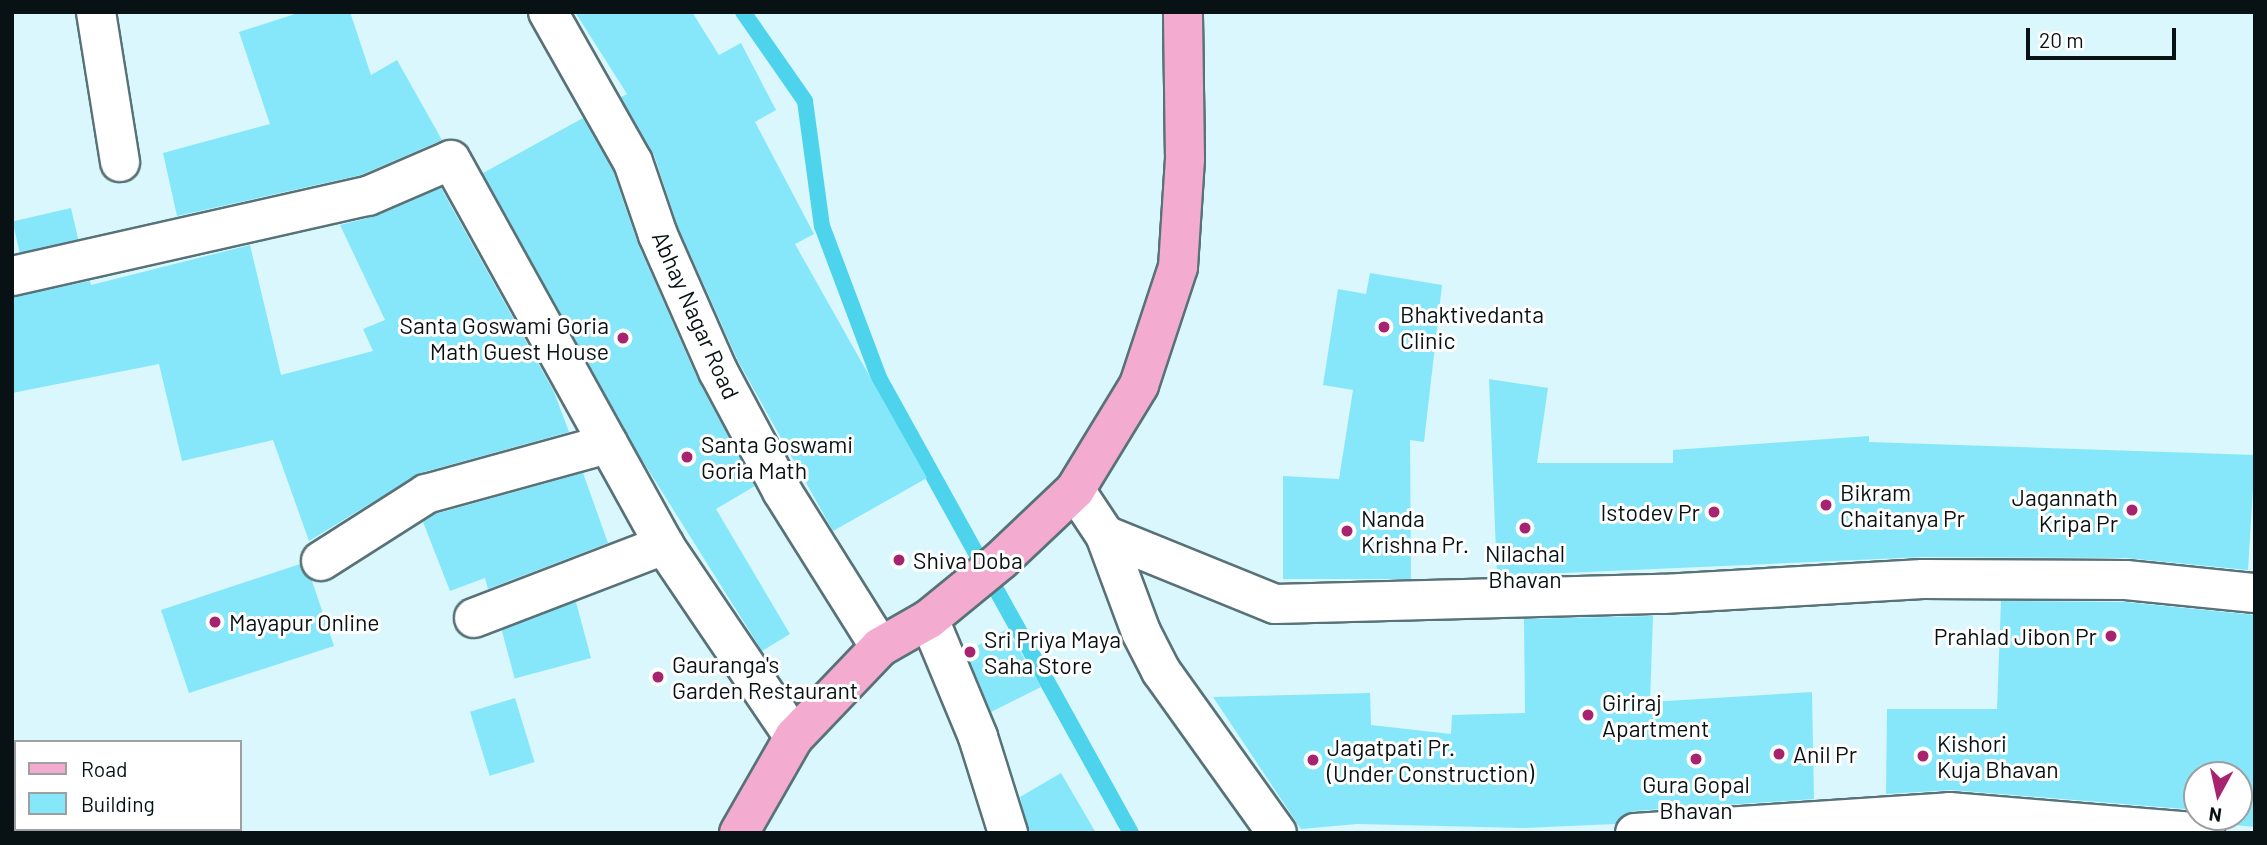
<!DOCTYPE html>
<style>
body{margin:0}
#map{position:relative;width:2267px;height:845px;overflow:hidden;background:#d9f7fd;font-family:Barlow,sans-serif}
div>[style]{position:absolute}
.stream>*{height:16px;margin:-8px;padding:0 8px;transform-origin:8px;border-radius:8px;background:#4dd4ec}
.building>*{inset:0;background:#86e7fa;transform-origin:0 0}
.roads{filter:drop-shadow(2px 0 #587277) drop-shadow(-2px 0 #587277) drop-shadow(0 2px #587277) drop-shadow(0 -2px #587277)}
.minor>*{height:38px;margin:-19px;padding:0 19px;transform-origin:19px;border-radius:19px;background:#fff}
.major>*{height:38px;margin:-19px;padding:0 19px;transform-origin:19px;border-radius:19px;background:#f3acd0}
.dots>*{width:19px;height:19px;translate:-50% -50%;box-sizing:border-box;border:4px solid #fff;border-radius:50%}
span{translate:-50% -50%;white-space:nowrap;text-align:center;line-height:1.15;-webkit-text-stroke:6px #fff;paint-order:stroke}
.poi-label{font-size:23px;color:#081214}
.left{translate:0 -50%;text-align:left}
.right{translate:-100% -50%;text-align:right}
.street-label{font-size:23px;color:#081214}
.frame{position:absolute;inset:0;border:14px solid #081214;pointer-events:none}
.legend{position:absolute;left:14px;top:740px;width:228px;height:91px;box-sizing:border-box;background:#fff;border:2px solid #9ca0a1;margin:0;padding:9px 12px;list-style:none;font-size:21px;color:#081214}
.legend li{display:flex;align-items:center;gap:14px;height:35px}
.legend b{width:35px;border:2px solid #9ca0a1}
.north{position:absolute;left:2183px;top:761px;width:70px;height:70px;box-sizing:border-box;background:#fff;border:2px solid #9ca0a1;border-radius:50%;rotate:188deg;font-size:19px;font-weight:700;line-height:28px;text-align:center;color:#081214}
.north::after{content:'';display:block;margin:auto;width:24px;height:32px;background:#a7236f;clip-path:polygon(50% 0,100% 100%,50% 72%,0 100%)}
.scale{position:absolute;left:2026px;top:28px;width:150px;height:32px;box-sizing:border-box;border:4px solid #081214;border-top:0;padding-left:9px;font-size:21px;line-height:24px;white-space:nowrap;color:#081214;-webkit-text-stroke:5px #fff;paint-order:stroke}
</style>
<div id="map">
<div class="stream">
<i style="left:743px;top:12px;width:108px;rotate:55.1deg"></i>
<i style="left:805px;top:101px;width:126px;rotate:82.3deg"></i>
<i style="left:822px;top:226px;width:162px;rotate:69.4deg"></i>
<i style="left:879px;top:378px;width:520px;rotate:61.02deg"></i>
</div>
<div class="building">
<i style="clip-path:polygon(301px 12px,350px 12px,371px 75px,397px 60px,442px 140px,361px 175px,177px 216px,163px 153px,270px 124px,239px 32px)"></i>
<i style="clip-path:polygon(575px 12px,692px 12px,719px 55px,741px 43px,776px 110px,755px 122px,814px 234px,795px 244px,927px 478px,833px 531px,738px 361px,678px 227px,654px 155px,621px 97px,627px 94px)"></i>
<i style="clip-path:polygon(583px 118px,613px 171px,638px 244px,698px 380px,755px 486px,716px 509px,790px 634px,762px 651px,639px 455px,483px 173px)"></i>
<i style="clip-path:polygon(441px 188px,554px 392px,569px 432px,420px 473px,309px 541px,273px 440px,182px 461px,159px 364px,12px 393px,12px 297px,90px 281px,91px 285px,250px 245px,281px 375px,373px 351px,363px 329px,385px 320px,340px 225px,376px 216px)"></i>
<i style="left:71px;top:208px;width:32px;height:60px;rotate:77deg"></i>
<i style="clip-path:polygon(1370px 273px,1442px 285px,1424px 442px,1410px 440px,1411px 579px,1283px 579px,1283px 476px,1339px 479px,1353px 390px,1323px 385px,1338px 289px,1366px 294px)"></i>
<i style="clip-path:polygon(1489px 379px,1548px 388px,1537px 463px,1673px 463px,1673px 450px,1869px 436px,1869px 442px,2255px 455px,2248px 570px,2126px 558px,1923px 557px,1497px 576px)"></i>
<i style="clip-path:polygon(583px 473px,608px 543px,488px 589px,485px 578px,450px 591px,423px 522px,435px 514px)"></i>
<i style="clip-path:polygon(300px 564px,312px 581px,334px 646px,189px 693px,161px 610px)"></i>
<i style="clip-path:polygon(2001px 601px,2125px 602px,2255px 615px,2255px 827px,2225px 824px,2219px 817px,2239px 817px,2239px 775px,2197px 775px,2197px 810px,1951px 790px,1886px 794px,1887px 709px,1997px 709px)"></i>
<i style="left:576px;top:602px;width:58px;height:79px;rotate:75deg"></i>
<i style="clip-path:polygon(1653px 616px,1650px 702px,1812px 692px,1814px 799px,1634px 811px,1615px 824px,1524px 828px,1357px 824px,1301px 829px,1213px 697px,1370px 693px,1371px 725px,1451px 734px,1452px 715px,1525px 713px,1524px 619px)"></i>
<i style="clip-path:polygon(1007px 629px,1041px 687px,991px 712px,966px 652px)"></i>
<i style="left:515px;top:698px;width:67px;height:47px;rotate:73deg"></i>
<i style="clip-path:polygon(1061px 773px,1096px 833px,1029px 833px,1020px 797px)"></i>
</div>
<div class="roads">
<div class="minor">
<i style="left:96px;top:12px;width:152px;rotate:80.9deg"></i>
<i style="left:548px;top:12px;width:172px;rotate:60.5deg"></i>
<i style="left:633px;top:162px;width:77px;rotate:71.1deg"></i>
<i style="left:658px;top:235px;width:149px;rotate:66.2deg"></i>
<i style="left:718px;top:371px;width:136px;rotate:61.9deg"></i>
<i style="left:782px;top:491px;width:184px;rotate:57.9deg"></i>
<i style="left:12px;top:276px;width:365px;rotate:-12.7deg"></i>
<i style="left:368px;top:196px;width:90px;rotate:-23.4deg"></i>
<i style="left:451px;top:160px;width:440px;rotate:61deg"></i>
<i style="left:664px;top:545px;width:232px;rotate:55.9deg"></i>
<i style="left:1075px;top:490px;width:54px;rotate:56.3deg"></i>
<i style="left:1105px;top:535px;width:103px;rotate:69.6deg"></i>
<i style="left:1141px;top:632px;width:44px;rotate:62.9deg"></i>
<i style="left:1161px;top:671px;width:199px;rotate:54.4deg"></i>
<i style="left:1105px;top:535px;width:183px;rotate:22.1deg"></i>
<i style="left:1275px;top:604px;width:388px;rotate:-1.5deg"></i>
<i style="left:1663px;top:594px;width:260px;rotate:-3.3deg"></i>
<i style="left:1923px;top:579px;width:203px;rotate:0.3deg"></i>
<i style="left:2126px;top:580px;width:130px;rotate:5.8deg"></i>
<i style="left:321px;top:561px;width:125px;rotate:-32.5deg"></i>
<i style="left:426px;top:494px;width:189px;rotate:-15.4deg"></i>
<i style="left:474px;top:618px;width:204px;rotate:-21deg"></i>
<i style="left:929px;top:619px;width:128px;rotate:67.4deg"></i>
<i style="left:978px;top:737px;width:101px;rotate:72.6deg"></i>
<i style="left:1635px;top:833px;width:315px;rotate:-3.8deg"></i>
<i style="left:1949px;top:812px;width:257px;rotate:4.7deg"></i>
</div>
<div class="major">
<i style="left:739px;top:833px;width:111px;rotate:-60.2deg"></i>
<i style="left:794px;top:737px;width:124px;rotate:-46.3deg"></i>
<i style="left:880px;top:647px;width:56px;rotate:-29.7deg"></i>
<i style="left:929px;top:619px;width:93px;rotate:-39.3deg"></i>
<i style="left:1001px;top:560px;width:102px;rotate:-43.4deg"></i>
<i style="left:1075px;top:490px;width:123px;rotate:-58.6deg"></i>
<i style="left:1139px;top:385px;width:124px;rotate:-71.7deg"></i>
<i style="left:1178px;top:267px;width:108px;rotate:-86.3deg"></i>
<i style="left:1185px;top:159px;width:147px;rotate:-90.8deg"></i>
</div>
</div>
<div class="dots">
<i style="left:1384px;top:327px;background:#a7236f"></i>
<i style="left:623px;top:338px;background:#a7236f"></i>
<i style="left:687px;top:457px;background:#a7236f"></i>
<i style="left:1826px;top:505px;background:#a7236f"></i>
<i style="left:2132px;top:510px;background:#a7236f"></i>
<i style="left:1714px;top:512px;background:#a7236f"></i>
<i style="left:1525px;top:528px;background:#a7236f"></i>
<i style="left:1347px;top:531px;background:#a7236f"></i>
<i style="left:899px;top:560px;background:#a7236f"></i>
<i style="left:215px;top:622px;background:#a7236f"></i>
<i style="left:2111px;top:636px;background:#a7236f"></i>
<i style="left:970px;top:652px;background:#a7236f"></i>
<i style="left:658px;top:677px;background:#a7236f"></i>
<i style="left:1588px;top:715px;background:#a7236f"></i>
<i style="left:1779px;top:754px;background:#a7236f"></i>
<i style="left:1923px;top:756px;background:#a7236f"></i>
<i style="left:1696px;top:759px;background:#a7236f"></i>
<i style="left:1313px;top:760px;background:#a7236f"></i>
</div>
<div class="poi-label">
<span class="left" style="left:1400px;top:327px">Bhaktivedanta<br>Clinic</span>
<span class="right" style="left:609px;top:338px">Santa Goswami Goria<br>Math Guest House</span>
<span class="left" style="left:701px;top:457px">Santa Goswami<br>Goria Math</span>
<span class="left" style="left:1840px;top:505px">Bikram<br>Chaitanya Pr</span>
<span class="right" style="left:2118px;top:510px">Jagannath<br>Kripa Pr</span>
<span class="right" style="left:1700px;top:512px">Istodev Pr</span>
<span class="left" style="left:1361px;top:531px">Nanda<br>Krishna Pr.</span>
<span style="left:1525px;top:566px">Nilachal<br>Bhavan</span>
<span class="left" style="left:913px;top:560px">Shiva Doba</span>
<span class="left" style="left:229px;top:622px">Mayapur Online</span>
<span class="right" style="left:2097px;top:636px">Prahlad Jibon Pr</span>
<span class="left" style="left:984px;top:652px">Sri Priya Maya<br>Saha Store</span>
<span class="left" style="left:672px;top:677px">Gauranga's<br>Garden Restaurant</span>
<span class="left" style="left:1602px;top:715px">Giriraj<br>Apartment</span>
<span class="left" style="left:1937px;top:756px">Kishori<br>Kuja Bhavan</span>
<span class="left" style="left:1327px;top:760px">Jagatpati Pr.<br>(Under Construction)</span>
<span class="left" style="left:1793px;top:754px">Anil Pr</span>
<span style="left:1696px;top:797px">Gura Gopal<br>Bhavan</span>
</div>
<div class="street-label">
<span style="left:696px;top:315px;rotate:66deg">Abhay Nagar Road</span>
</div>
<div class="frame"></div>
<ul class="legend">
<li><b style="height:9px;background:#f3acd0"></b>Road</li>
<li><b style="height:19px;background:#86e7fa"></b>Building</li>
</ul>
<div class="north">N</div>
<div class="scale">20 m</div>
</div>
